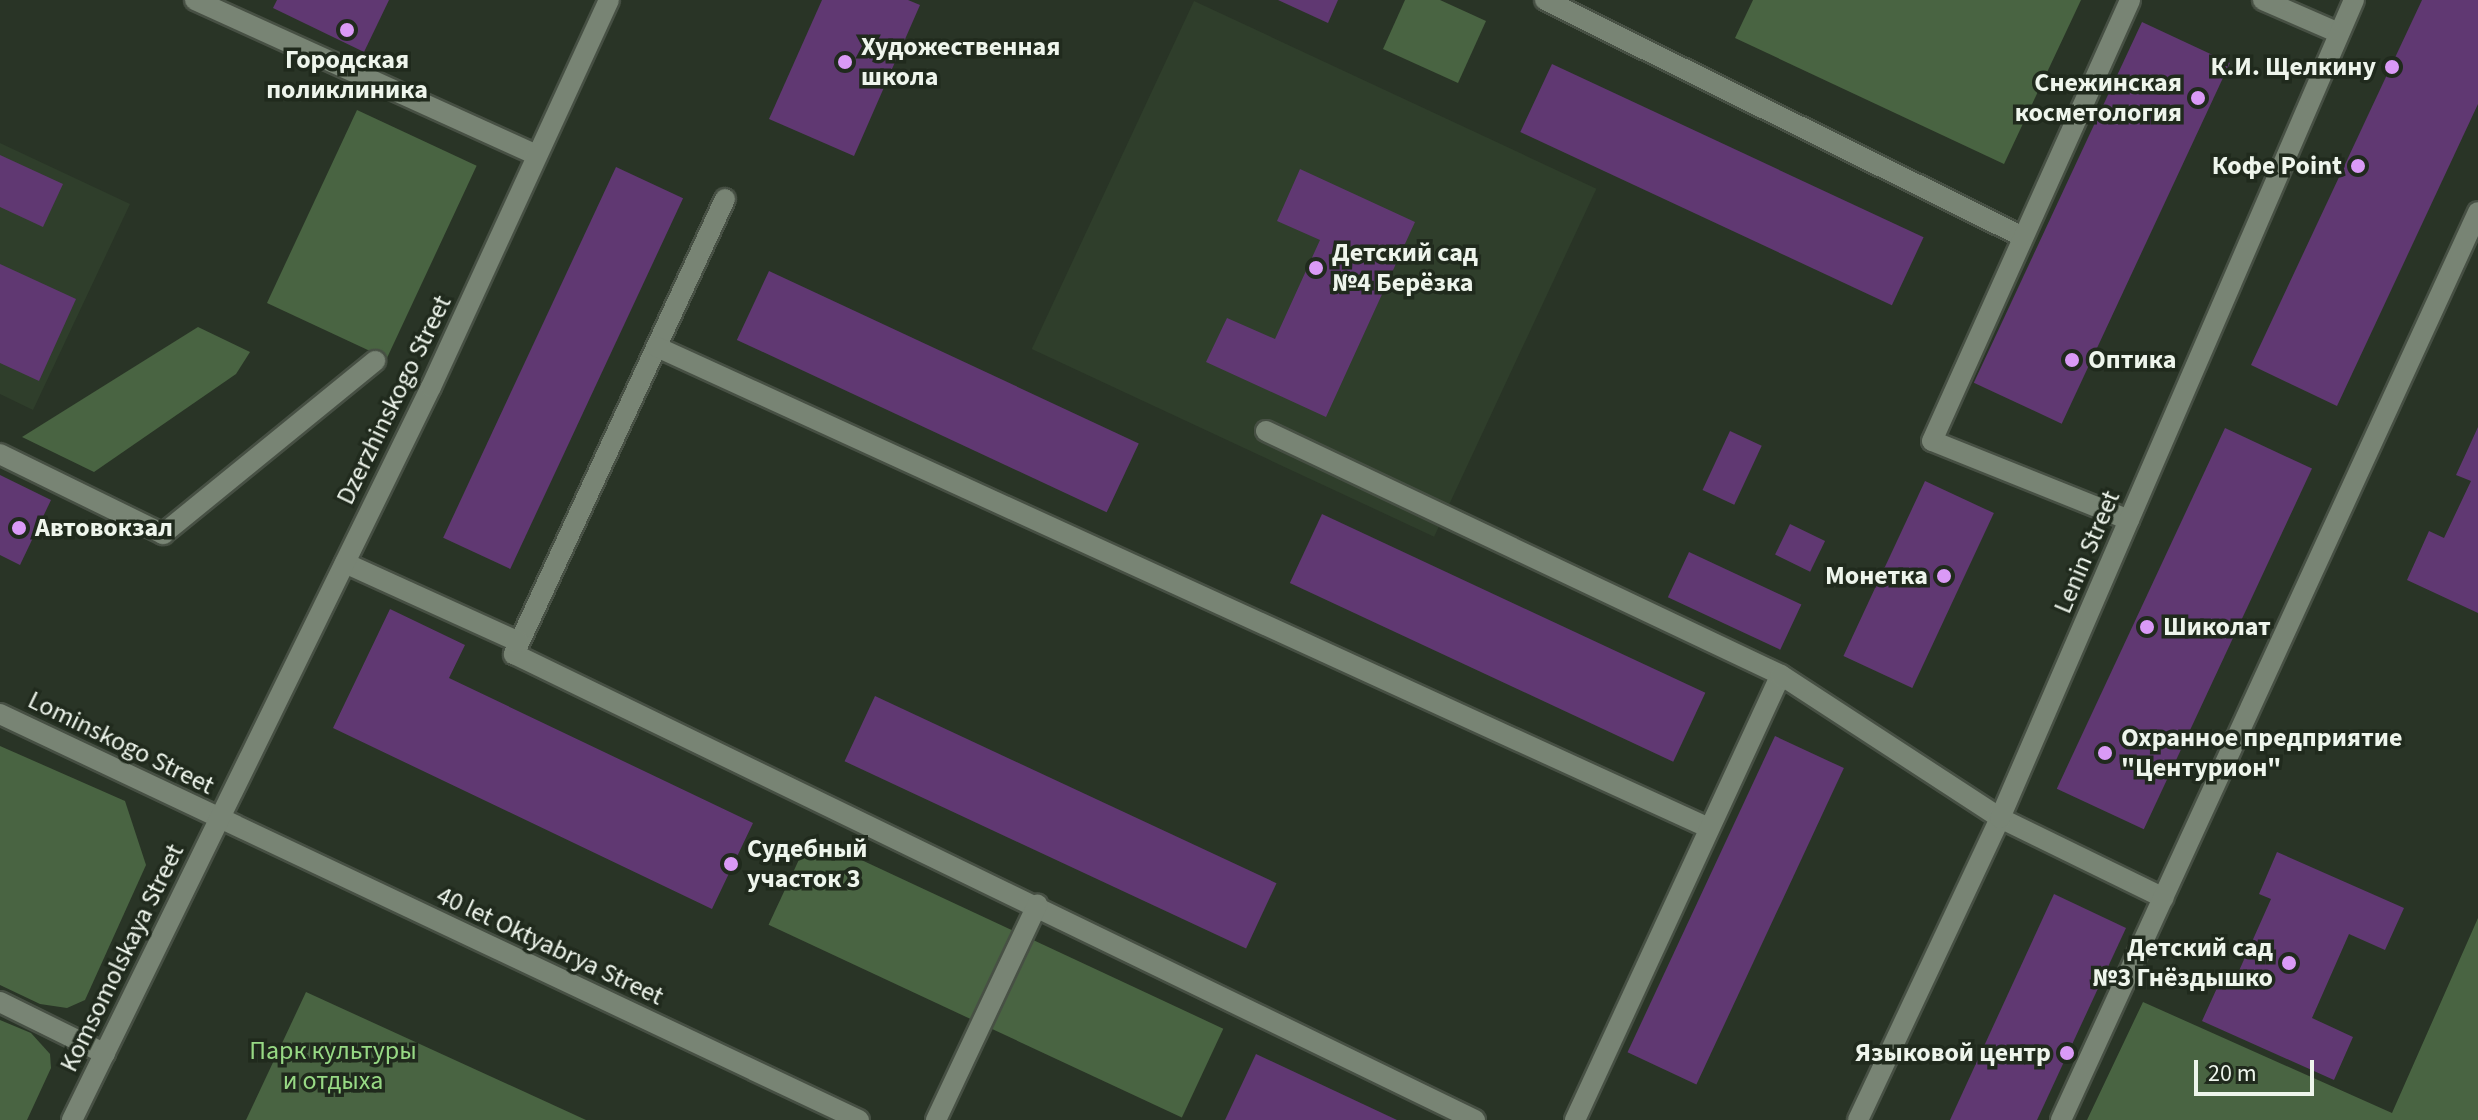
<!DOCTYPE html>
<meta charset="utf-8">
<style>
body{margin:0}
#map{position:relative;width:2478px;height:1120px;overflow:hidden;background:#293426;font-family:"Source Sans 3",sans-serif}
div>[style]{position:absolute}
.built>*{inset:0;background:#2f3e2b;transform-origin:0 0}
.green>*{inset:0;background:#496442;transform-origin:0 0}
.building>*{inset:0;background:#603872;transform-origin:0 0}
.roads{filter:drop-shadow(2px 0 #475044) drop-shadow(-2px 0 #475044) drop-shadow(0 2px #475044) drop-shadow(0 -2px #475044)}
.minor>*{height:20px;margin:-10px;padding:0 10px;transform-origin:10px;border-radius:10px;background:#788474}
.dots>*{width:22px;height:22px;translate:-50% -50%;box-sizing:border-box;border:4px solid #202a1d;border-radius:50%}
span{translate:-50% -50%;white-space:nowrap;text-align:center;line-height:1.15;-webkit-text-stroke:7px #202a1d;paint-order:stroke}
.poi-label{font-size:26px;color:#eef5ec;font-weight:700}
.left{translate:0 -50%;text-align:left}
.right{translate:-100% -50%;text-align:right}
.street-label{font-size:26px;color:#eef5ec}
.park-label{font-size:26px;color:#97d984}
.scale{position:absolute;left:2194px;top:1060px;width:120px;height:36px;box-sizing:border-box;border:4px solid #eef5ec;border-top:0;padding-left:10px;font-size:24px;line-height:28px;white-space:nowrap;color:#eef5ec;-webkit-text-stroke:6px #202a1d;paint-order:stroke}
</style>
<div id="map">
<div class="built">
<i style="left:1194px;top:1px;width:444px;height:384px;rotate:25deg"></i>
<i style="clip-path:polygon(0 143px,130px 204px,33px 410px,0 394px)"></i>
</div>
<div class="green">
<i style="clip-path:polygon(1405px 0,1440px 0,1486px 21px,1458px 83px,1383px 49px)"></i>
<i style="clip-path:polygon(1753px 0,2081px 0,2004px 164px,1735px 38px)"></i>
<i style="left:357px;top:110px;width:132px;height:213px;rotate:25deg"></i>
<i style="clip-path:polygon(198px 327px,250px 352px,236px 374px,94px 472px,22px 437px)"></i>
<i style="clip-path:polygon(0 746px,125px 801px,146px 865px,85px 1000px,67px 1008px,40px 1004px,0 985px)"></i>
<i style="left:810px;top:836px;width:456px;height:98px;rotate:25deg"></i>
<i style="clip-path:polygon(2478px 918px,2478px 1120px,2087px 1120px,2143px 1002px,2392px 1113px)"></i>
<i style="clip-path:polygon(306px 992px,586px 1120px,246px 1120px)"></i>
<i style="clip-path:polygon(0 1020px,31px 1033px,50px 1054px,51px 1068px,27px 1120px,0 1120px)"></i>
</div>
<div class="building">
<i style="clip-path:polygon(277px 0,389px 0,364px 52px,273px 8px)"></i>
<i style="clip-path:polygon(822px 0,908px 0,920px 5px,854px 156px,769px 119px)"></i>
<i style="clip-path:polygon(1278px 0,1338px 0,1328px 23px)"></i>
<i style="clip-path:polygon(2422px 0,2478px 0,2478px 104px,2337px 406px,2251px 365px)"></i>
<i style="left:2142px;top:22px;width:97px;height:398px;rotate:25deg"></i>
<i style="left:1552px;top:64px;width:410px;height:75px;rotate:25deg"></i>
<i style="clip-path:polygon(0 155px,63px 184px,43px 227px,0 207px)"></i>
<i style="left:616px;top:167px;width:74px;height:409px;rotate:25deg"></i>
<i style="clip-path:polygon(1300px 169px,1415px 222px,1326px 417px,1206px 362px,1227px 318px,1275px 339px,1320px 240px,1277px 221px)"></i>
<i style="clip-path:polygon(0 264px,76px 299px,39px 381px,0 363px)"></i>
<i style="left:769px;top:271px;width:408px;height:76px;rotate:25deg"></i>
<i style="clip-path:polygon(2478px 427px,2478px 613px,2407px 580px,2429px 531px,2444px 538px,2471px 481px,2456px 475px)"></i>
<i style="left:2225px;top:428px;width:96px;height:398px;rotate:25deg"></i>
<i style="left:1730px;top:431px;width:35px;height:65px;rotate:25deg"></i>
<i style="clip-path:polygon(0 475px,51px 500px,20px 565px,0 555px)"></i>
<i style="left:1925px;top:481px;width:76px;height:193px;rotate:25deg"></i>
<i style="left:1322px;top:514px;width:423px;height:76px;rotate:25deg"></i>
<i style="left:1790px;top:524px;width:39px;height:34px;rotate:26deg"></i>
<i style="left:1689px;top:552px;width:124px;height:50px;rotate:25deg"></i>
<i style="clip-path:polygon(390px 609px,465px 645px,449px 678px,753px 823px,712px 909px,333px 728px)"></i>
<i style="left:875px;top:696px;width:443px;height:72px;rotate:25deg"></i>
<i style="left:1775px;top:736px;width:76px;height:349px;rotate:25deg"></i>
<i style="clip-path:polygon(2277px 852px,2404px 908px,2385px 950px,2349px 934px,2312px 1018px,2353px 1037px,2334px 1080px,2202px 1021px,2222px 977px,2234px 982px,2271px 899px,2259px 894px)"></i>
<i style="clip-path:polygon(2054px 894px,2126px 928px,2037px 1120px,1950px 1120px)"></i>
<i style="clip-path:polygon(1256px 1054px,1397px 1120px,1225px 1120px)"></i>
</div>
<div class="roads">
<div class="minor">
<i style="left:195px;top:0;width:375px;rotate:24.4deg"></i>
<i style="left:1545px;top:0;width:531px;rotate:26.37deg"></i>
<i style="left:2263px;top:0;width:83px;rotate:23.5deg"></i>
<i style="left:725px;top:199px;width:502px;rotate:114.88deg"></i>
<i style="left:514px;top:654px;width:1068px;rotate:25.87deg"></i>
<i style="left:657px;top:347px;width:1155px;rotate:24.57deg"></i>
<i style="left:1266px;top:431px;width:570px;rotate:25.35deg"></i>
<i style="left:0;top:454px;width:182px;rotate:26.1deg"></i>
<i style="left:163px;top:534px;width:274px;rotate:-39.2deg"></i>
<i style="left:2129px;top:520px;width:212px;rotate:-158.1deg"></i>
<i style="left:1932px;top:441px;width:483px;rotate:-65.8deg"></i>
<i style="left:345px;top:563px;width:191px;rotate:24.4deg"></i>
<i style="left:0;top:714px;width:950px;rotate:25.3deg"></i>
<i style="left:0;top:1002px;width:117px;rotate:26.3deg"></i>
<i style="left:72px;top:1120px;width:816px;rotate:-63.91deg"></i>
<i style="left:431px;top:387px;width:426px;rotate:-65.3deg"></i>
<i style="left:936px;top:1120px;width:238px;rotate:-64.8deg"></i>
<i style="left:1575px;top:1120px;width:490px;rotate:-65.2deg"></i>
<i style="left:1781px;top:675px;width:262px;rotate:33.1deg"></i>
<i style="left:2000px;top:818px;width:182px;rotate:26deg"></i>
<i style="left:1858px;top:1120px;width:334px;rotate:-64.8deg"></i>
<i style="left:2000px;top:818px;width:891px;rotate:-66.6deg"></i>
<i style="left:2061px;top:1120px;width:999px;rotate:-65.33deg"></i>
</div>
</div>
<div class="dots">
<i style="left:347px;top:30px;background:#da9af6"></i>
<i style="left:845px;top:62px;background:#da9af6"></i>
<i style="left:2392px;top:67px;background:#da9af6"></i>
<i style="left:2198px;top:98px;background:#da9af6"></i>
<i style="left:2358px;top:166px;background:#da9af6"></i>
<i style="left:1316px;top:268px;background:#da9af6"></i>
<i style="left:2072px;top:360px;background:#da9af6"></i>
<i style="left:19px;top:528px;background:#da9af6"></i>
<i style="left:1944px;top:576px;background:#da9af6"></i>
<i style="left:2147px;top:627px;background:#da9af6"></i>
<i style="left:2105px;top:753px;background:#da9af6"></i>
<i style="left:731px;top:864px;background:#da9af6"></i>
<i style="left:2289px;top:963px;background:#da9af6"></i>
<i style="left:2067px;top:1053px;background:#da9af6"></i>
</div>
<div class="poi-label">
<span class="left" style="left:861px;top:62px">Художественная<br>школа</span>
<span style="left:347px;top:75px">Городская<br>поликлиника</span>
<span class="right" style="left:2376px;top:67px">К.И. Щелкину</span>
<span class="right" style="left:2182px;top:98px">Снежинская<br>косметология</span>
<span class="right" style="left:2342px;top:166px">Кофе Point</span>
<span class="left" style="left:1332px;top:268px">Детский сад<br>№4 Берёзка</span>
<span class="left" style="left:2088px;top:360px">Оптика</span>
<span class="left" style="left:35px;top:528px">Автовокзал</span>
<span class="right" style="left:1928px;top:576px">Монетка</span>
<span class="left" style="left:2163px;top:627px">Шиколат</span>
<span class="left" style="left:2121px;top:753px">Охранное предприятие<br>"Центурион"</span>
<span class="left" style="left:747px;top:864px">Судебный<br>участок 3</span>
<span class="right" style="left:2273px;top:963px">Детский сад<br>№3 Гнёздышко</span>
<span class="right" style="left:2051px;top:1053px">Языковой центр</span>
</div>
<div class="street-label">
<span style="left:394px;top:400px;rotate:-64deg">Dzerzhinskogo Street</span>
<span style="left:2087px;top:552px;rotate:-67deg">Lenin Street</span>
<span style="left:121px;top:743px;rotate:26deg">Lominskogo Street</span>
<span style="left:550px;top:946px;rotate:25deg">40 let Oktyabrya Street</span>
<span style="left:122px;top:958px;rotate:-64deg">Komsomolskaya Street</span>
</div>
<div class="park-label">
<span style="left:333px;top:1066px">Парк культуры<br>и отдыха</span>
</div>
<div class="scale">20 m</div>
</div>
